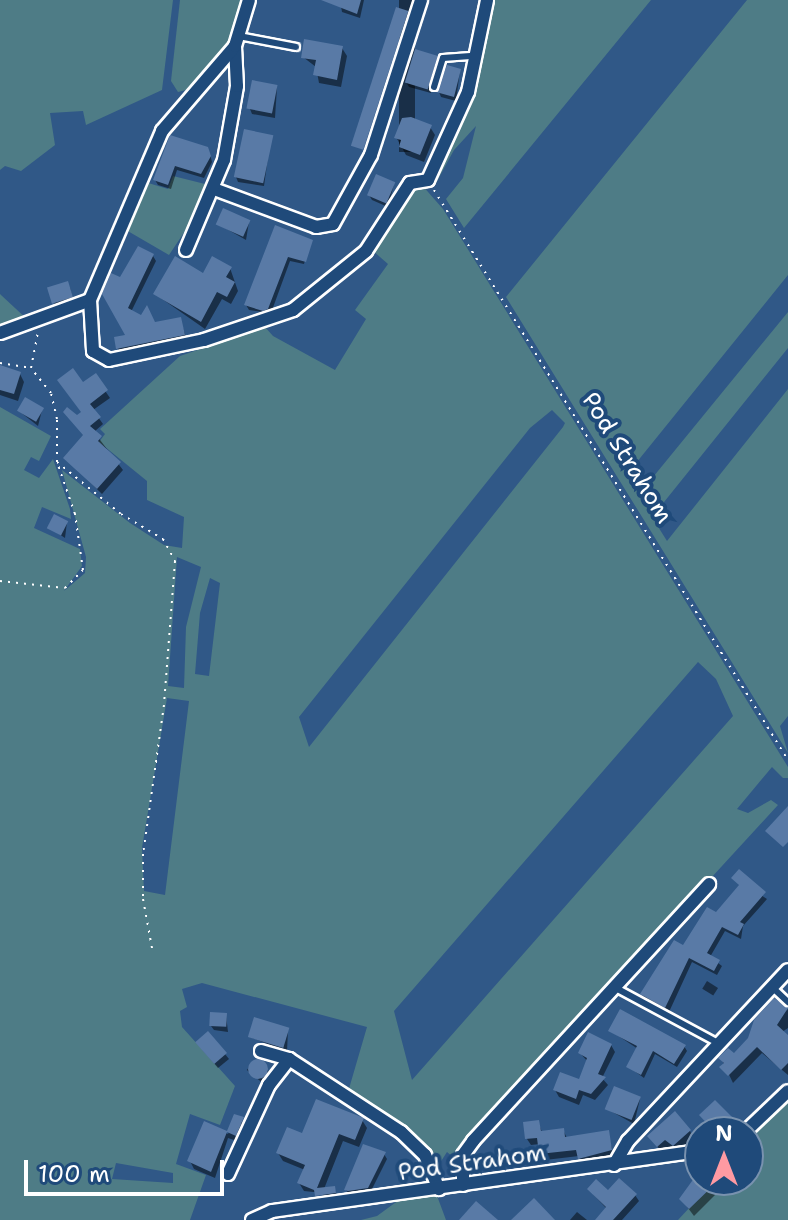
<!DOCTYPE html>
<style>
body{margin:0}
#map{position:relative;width:788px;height:1220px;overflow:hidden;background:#305887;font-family:"Shantell Sans",sans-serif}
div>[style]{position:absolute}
.green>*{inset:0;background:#4e7c86}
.shadow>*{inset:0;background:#0007;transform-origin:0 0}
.building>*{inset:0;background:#597aa6;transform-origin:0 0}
.round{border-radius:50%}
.path>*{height:2px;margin-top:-1px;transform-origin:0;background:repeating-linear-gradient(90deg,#fff 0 2px,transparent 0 8px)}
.roads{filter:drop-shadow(2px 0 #fff) drop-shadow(-2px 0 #fff) drop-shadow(0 2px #fff) drop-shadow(0 -2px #fff)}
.service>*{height:6px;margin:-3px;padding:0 3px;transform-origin:3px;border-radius:3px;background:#1f4a7a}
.minor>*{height:12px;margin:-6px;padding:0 6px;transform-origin:6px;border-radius:6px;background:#1f4a7a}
span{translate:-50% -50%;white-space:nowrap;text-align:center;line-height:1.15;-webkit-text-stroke:8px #1f4a7a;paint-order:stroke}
.street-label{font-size:24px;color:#fff}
.north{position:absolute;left:684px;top:1116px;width:80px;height:80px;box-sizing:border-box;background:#1f4a7a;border:2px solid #7992af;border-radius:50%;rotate:0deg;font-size:22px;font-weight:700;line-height:32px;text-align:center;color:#fff}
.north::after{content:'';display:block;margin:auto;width:28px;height:36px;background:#ff9aa2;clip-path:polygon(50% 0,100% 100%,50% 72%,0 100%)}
.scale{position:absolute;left:24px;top:1160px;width:200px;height:36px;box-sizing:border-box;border:4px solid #fff;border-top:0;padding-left:10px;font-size:24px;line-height:28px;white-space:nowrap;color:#fff;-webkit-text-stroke:6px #1f4a7a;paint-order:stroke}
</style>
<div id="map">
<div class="green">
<i style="clip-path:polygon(0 0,173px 0,162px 90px,86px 125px,83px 111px,50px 113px,55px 145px,21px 171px,5px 166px,0 170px)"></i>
<i style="clip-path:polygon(180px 0,245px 0,229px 46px,190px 89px,178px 92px,171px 81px)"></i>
<i style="clip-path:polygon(489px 0,651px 0,464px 228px,446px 199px,463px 178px,476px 126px,454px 150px,436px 183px,436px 175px,469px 103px)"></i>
<i style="clip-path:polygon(747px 0,788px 0,788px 275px,628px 473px,640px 493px,788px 312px,788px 348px,652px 517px,667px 541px,788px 389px,788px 716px,780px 726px,788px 753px,506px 297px)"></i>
<i style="clip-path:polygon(173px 176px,205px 184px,193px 219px,169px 255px,126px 230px,145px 182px,168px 189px)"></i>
<i style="clip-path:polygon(evenodd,421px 184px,443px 209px,788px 767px,788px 778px,783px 778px,772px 767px,737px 809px,748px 813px,771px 800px,778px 805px,454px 1158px,447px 1152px,436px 1169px,420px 1139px,348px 1092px,367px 1027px,202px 983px,182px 989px,187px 1007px,180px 1011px,182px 1027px,235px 1086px,220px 1125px,190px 1114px,176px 1164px,206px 1175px,190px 1220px,0 1220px,0 407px,51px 436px,39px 461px,31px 457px,24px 470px,39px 478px,53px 459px,70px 509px,71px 519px,42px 507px,34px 528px,80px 549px,82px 566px,64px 591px,85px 573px,86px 557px,62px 470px,130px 523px,164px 545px,182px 548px,184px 517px,147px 500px,147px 481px,99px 442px,105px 434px,100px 429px,180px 356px,265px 327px,273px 336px,335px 370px,366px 319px,355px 310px,388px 264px,372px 250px,408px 190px,421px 184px,552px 410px,565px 423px,563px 427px,309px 747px,299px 717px,530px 428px,552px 410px,421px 184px,177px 557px,201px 567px,186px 627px,184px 688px,168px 686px,177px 557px,421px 184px,210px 578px,220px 583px,209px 676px,195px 674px,200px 613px,210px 578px,421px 184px,698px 662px,716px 679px,733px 716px,412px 1080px,394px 1011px,698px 662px,421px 184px,167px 698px,189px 701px,165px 895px,144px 891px,142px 848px,167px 698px,421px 184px,116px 1163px,173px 1173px,173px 1183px,112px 1179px,116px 1163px)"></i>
<i style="clip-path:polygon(0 294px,1px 295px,29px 321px,0 328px)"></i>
<i style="clip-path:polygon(788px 1101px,788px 1220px,678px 1220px,715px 1180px,748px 1180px,748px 1137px)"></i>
<i style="clip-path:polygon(436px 1193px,446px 1220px,361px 1220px,377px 1216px,403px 1197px)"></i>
</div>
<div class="shadow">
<i style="clip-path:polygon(340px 0,364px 0,360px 18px,342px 12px)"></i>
<i style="left:399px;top:0;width:16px;height:152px"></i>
<i style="clip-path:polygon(342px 48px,347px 56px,341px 87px,319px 83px,316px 67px,303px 57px)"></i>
<i style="clip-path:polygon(436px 57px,431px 93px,409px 87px,406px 82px)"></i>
<i style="clip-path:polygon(460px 70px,456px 101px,441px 97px,439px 92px)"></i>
<i style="clip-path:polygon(277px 87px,275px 118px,252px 114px,250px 109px)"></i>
<i style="clip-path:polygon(430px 127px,435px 135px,424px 162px,406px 155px,396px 137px)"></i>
<i style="clip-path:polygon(271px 136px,264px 186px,238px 182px,236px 177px)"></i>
<i style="clip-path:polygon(171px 138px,210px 154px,212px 162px,204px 178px,177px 170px,171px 189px,158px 185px,155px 180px)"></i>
<i style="clip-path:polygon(394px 184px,388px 207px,372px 200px,369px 195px)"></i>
<i style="clip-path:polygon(249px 222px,246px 240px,218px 224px)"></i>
<i style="clip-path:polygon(276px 228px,310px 242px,304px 264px,290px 261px,271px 313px,249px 310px,246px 305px)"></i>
<i style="clip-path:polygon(153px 256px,156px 261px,131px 312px,155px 324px,180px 319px,187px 340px,121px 354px,118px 349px,128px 336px,121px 279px)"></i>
<i style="clip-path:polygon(230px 268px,238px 291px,231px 304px,222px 299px,205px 329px,155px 294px)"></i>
<i style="clip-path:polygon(70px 288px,74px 302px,56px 308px,49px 289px)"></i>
<i style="clip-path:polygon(0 368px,20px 374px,24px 382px,18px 401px,0 395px)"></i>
<i style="clip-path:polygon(95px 376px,110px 398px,93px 410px,103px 424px,94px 432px,123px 470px,102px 494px,65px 458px,85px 436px,77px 418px,83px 413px,82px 385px)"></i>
<i style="clip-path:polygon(42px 410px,38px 426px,19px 411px)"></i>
<i style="clip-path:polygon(67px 522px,65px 538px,50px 528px)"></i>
<i style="clip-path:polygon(734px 878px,767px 899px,743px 926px,741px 939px,725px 931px,710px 957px,722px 966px,717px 975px,692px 962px,669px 1012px,645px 1000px,642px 994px,741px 887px)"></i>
<i style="left:707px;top:981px;width:13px;height:9px;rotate:32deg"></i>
<i style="clip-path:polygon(788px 1009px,788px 1028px,782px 1032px,788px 1038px,788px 1075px,762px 1053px,733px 1083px,721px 1058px,734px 1056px)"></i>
<i style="clip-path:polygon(226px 1015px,228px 1032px,214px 1030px,211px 1026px)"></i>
<i style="clip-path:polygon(288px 1029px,287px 1052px,250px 1037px)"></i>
<i style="clip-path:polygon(611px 1031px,684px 1046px,687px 1051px,677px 1067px,655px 1054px,644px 1078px,629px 1067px,638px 1049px)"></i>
<i style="clip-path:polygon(208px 1033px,229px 1059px,218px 1068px,200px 1047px)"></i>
<i style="clip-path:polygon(611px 1045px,615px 1052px,602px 1078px,608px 1085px,595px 1100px,583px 1095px,579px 1105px,559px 1097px,555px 1090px,580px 1082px,588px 1062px,580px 1053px)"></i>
<i style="left:255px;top:1060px;width:22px;height:13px;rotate:39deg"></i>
<i style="clip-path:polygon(640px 1099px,634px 1124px,607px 1109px)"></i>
<i style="clip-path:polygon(236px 1116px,247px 1126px,240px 1142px,228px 1138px,215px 1178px,194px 1169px,190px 1161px,205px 1124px,228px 1134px)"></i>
<i style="clip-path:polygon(362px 1120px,367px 1128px,359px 1147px,343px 1141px,324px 1189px,334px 1188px,339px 1200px,322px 1203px,323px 1193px,304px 1191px,299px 1183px,305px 1170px,283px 1161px,278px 1153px,304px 1136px)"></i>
<i style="clip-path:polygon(733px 1121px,736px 1126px,730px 1132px,716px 1132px)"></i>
<i style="clip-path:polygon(538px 1122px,542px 1132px,563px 1130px,567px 1138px,608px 1132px,614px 1158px,583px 1165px,579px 1156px,545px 1160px,540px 1144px,531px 1145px,527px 1139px)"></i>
<i style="clip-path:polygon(690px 1131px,694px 1139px,678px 1153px,670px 1147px,662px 1153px,650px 1136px)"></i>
<i style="clip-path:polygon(384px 1154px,387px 1159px,370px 1193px,349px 1194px,346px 1190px)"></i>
<i style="clip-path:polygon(700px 1173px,700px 1180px,721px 1180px,724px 1186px,694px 1216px,682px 1200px)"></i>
<i style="clip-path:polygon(589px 1190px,635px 1195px,639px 1201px,622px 1220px,597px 1220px,607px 1209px)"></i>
<i style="clip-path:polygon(577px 1212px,587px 1220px,570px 1220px)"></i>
</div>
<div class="building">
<i style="clip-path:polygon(321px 0,361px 0,357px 14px)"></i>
<i style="left:396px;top:7px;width:13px;height:146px;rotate:18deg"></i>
<i style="clip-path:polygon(304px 39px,343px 46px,337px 80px,313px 75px,316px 60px,301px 58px)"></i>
<i style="left:415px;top:49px;width:24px;height:35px;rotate:17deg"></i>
<i style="clip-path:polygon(447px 65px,461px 69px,454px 97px,436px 92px)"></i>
<i style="left:252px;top:80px;width:26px;height:29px;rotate:11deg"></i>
<i style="clip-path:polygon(411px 117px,432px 125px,420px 155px,399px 147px,401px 140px,394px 138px,402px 118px)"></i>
<i style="left:244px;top:129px;width:30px;height:49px;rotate:12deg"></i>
<i style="clip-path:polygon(170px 135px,208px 147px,211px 156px,201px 174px,175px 166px,168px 185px,153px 180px)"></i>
<i style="left:376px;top:174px;width:21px;height:23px;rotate:23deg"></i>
<i style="left:223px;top:208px;width:30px;height:18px;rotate:24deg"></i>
<i style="clip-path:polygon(275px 225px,313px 240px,306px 262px,288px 257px,268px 309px,263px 311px,244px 305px)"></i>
<i style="clip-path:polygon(138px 246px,154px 254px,128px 308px,141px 315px,147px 305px,155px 322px,181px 317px,185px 335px,116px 349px,114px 337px,125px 335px,102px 294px,111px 273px,120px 277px)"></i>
<i style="clip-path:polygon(175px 256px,203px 273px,212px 256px,232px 267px,226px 277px,235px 282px,227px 297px,217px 292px,201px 322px,153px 294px)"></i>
<i style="left:68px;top:281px;width:17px;height:22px;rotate:73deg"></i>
<i style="clip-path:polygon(0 365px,21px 372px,14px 394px,0 390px)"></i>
<i style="clip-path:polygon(73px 368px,83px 382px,96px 373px,108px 390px,90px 404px,101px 417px,90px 426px,102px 436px,98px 441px,121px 462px,97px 489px,63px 458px,83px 435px,63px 412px,67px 407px,77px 415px,81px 412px,57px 380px)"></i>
<i style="left:25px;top:397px;width:22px;height:16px;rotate:30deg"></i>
<i style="left:54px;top:514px;width:16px;height:16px;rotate:27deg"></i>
<i style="clip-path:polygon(788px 806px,788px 842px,783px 847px,765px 831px)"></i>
<i style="clip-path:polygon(739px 869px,766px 892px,740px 922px,744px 924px,738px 935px,722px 927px,707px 953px,720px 960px,714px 971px,689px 958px,665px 1008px,640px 994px,674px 940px,683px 945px,707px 907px,716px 912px,739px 885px,731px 878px)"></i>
<i style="clip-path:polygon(774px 998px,788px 1008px,777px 1025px,788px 1035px,788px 1063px,781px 1070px,757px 1047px,728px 1076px,719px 1067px,724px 1063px,718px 1058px,728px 1048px,734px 1053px,748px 1038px,754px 1020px)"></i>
<i style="clip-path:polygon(620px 1009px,686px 1045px,674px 1064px,653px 1051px,641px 1075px,626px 1067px,637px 1046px,608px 1031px)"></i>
<i style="left:210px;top:1012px;width:17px;height:14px;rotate:3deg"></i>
<i style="left:254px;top:1017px;width:37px;height:21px;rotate:17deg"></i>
<i style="left:208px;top:1031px;width:29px;height:17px;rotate:49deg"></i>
<i style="clip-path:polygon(588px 1032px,612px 1044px,598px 1074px,606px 1077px,591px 1094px,579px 1090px,576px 1099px,553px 1090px,560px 1072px,579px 1079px,587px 1058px,578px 1053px)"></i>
<i class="round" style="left:248px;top:1059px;width:20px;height:20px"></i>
<i style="left:614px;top:1086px;width:29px;height:25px;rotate:22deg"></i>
<i style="clip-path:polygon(316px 1099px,364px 1118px,355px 1140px,339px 1134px,317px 1188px,335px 1186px,336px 1193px,315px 1196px,314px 1190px,297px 1183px,305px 1165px,276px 1153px,287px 1127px,302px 1133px)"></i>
<i style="clip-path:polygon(715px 1100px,735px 1120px,723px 1132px,715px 1132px,699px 1115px)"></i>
<i style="clip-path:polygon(675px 1111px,691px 1130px,673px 1146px,665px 1140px,657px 1147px,647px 1136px)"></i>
<i style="clip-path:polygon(234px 1114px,244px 1117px,236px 1136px,227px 1132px,211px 1172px,187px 1161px,204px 1121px,227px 1131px)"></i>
<i style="clip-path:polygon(539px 1120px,541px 1131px,564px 1128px,565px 1137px,609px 1130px,612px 1150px,578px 1159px,576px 1150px,539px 1154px,537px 1138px,525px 1139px,523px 1122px)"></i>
<i style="clip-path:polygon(363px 1144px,386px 1152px,368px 1188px,348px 1191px,344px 1190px)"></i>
<i style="clip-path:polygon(700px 1170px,700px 1180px,719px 1180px,689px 1209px,679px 1199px)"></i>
<i style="clip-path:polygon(619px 1178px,637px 1194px,613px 1220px,595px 1220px,606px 1207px,587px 1189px,596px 1179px,608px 1190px)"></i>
<i style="clip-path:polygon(534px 1198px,555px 1220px,511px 1220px)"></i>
<i style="clip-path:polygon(476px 1201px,498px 1220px,459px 1220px)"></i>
</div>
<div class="path">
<i style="left:434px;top:190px;width:671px;rotate:58.16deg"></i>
<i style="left:0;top:363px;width:30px;rotate:9deg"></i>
<i style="left:57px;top:462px;width:82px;rotate:39.1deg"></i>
<i style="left:121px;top:514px;width:49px;rotate:30.8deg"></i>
<i style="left:163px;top:539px;width:25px;rotate:61deg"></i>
<i style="left:175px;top:561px;width:144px;rotate:94.4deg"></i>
<i style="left:164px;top:705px;width:150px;rotate:98deg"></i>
<i style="left:143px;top:854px;width:45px;rotate:90deg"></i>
<i style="left:143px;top:899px;width:50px;rotate:79.6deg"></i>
<i style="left:0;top:581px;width:65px;rotate:6.1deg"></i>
<i style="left:65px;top:588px;width:25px;rotate:-45deg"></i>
<i style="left:83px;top:570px;width:57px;rotate:-98.1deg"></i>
<i style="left:75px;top:514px;width:55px;rotate:-109.1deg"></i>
<i style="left:57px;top:462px;width:43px;rotate:-90deg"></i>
<i style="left:57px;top:419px;width:27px;rotate:-103deg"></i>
<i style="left:51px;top:393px;width:32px;rotate:-129deg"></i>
<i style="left:31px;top:368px;width:36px;rotate:-79deg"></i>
</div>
<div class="roads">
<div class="service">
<i style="left:239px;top:36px;width:58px;rotate:10.9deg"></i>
<i style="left:434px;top:87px;width:30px;rotate:-73deg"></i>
<i style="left:443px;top:58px;width:31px;rotate:-4deg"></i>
<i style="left:614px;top:987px;width:120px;rotate:28.3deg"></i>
<i style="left:773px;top:988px;width:21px;rotate:43deg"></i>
</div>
<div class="minor">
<i style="left:214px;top:189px;width:109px;rotate:20.4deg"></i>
<i style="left:316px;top:227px;width:17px;rotate:-10deg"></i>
<i style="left:333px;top:224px;width:79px;rotate:-61.2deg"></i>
<i style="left:371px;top:155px;width:163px;rotate:-72.1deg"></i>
<i style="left:186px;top:250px;width:98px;rotate:-67.1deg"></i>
<i style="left:224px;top:160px;width:75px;rotate:-80deg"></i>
<i style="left:237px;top:86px;width:40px;rotate:-92.9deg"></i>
<i style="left:90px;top:300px;width:51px;rotate:86.6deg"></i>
<i style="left:93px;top:351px;width:18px;rotate:29deg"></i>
<i style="left:109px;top:360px;width:97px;rotate:-11.9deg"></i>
<i style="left:204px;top:340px;width:94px;rotate:-18.6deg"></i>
<i style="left:293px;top:310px;width:94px;rotate:-38.9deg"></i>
<i style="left:366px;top:251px;width:81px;rotate:-57.1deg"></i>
<i style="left:410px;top:183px;width:18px;rotate:-9deg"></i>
<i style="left:428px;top:180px;width:97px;rotate:-65.6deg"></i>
<i style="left:468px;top:92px;width:94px;rotate:-78.3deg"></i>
<i style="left:0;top:333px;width:96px;rotate:-20.1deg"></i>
<i style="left:90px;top:300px;width:184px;rotate:-66.9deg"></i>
<i style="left:162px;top:131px;width:112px;rotate:-49.3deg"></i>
<i style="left:235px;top:46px;width:48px;rotate:-73.1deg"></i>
<i style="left:261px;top:1051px;width:29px;rotate:16deg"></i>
<i style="left:289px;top:1059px;width:134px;rotate:33.1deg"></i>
<i style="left:401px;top:1132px;width:33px;rotate:44deg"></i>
<i style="left:425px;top:1155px;width:37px;rotate:68deg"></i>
<i style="left:745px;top:1132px;width:59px;rotate:-43.6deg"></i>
<i style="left:614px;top:1165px;width:28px;rotate:-60deg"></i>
<i style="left:628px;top:1141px;width:234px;rotate:-46.9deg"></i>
<i style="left:228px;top:1174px;width:98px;rotate:-65.3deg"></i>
<i style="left:269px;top:1085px;width:33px;rotate:-52deg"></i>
<i style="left:463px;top:1185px;width:30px;rotate:-90deg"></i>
<i style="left:463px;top:1155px;width:17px;rotate:-54deg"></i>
<i style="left:473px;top:1141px;width:349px;rotate:-47.4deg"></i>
<i style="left:252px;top:1220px;width:22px;rotate:-24deg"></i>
<i style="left:272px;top:1211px;width:432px;rotate:-8deg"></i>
</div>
</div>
<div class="street-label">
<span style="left:627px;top:458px;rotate:58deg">Pod Strahom</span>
<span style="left:472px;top:1163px;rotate:-8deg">Pod Strahom</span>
</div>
<div class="north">N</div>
<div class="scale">100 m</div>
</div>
